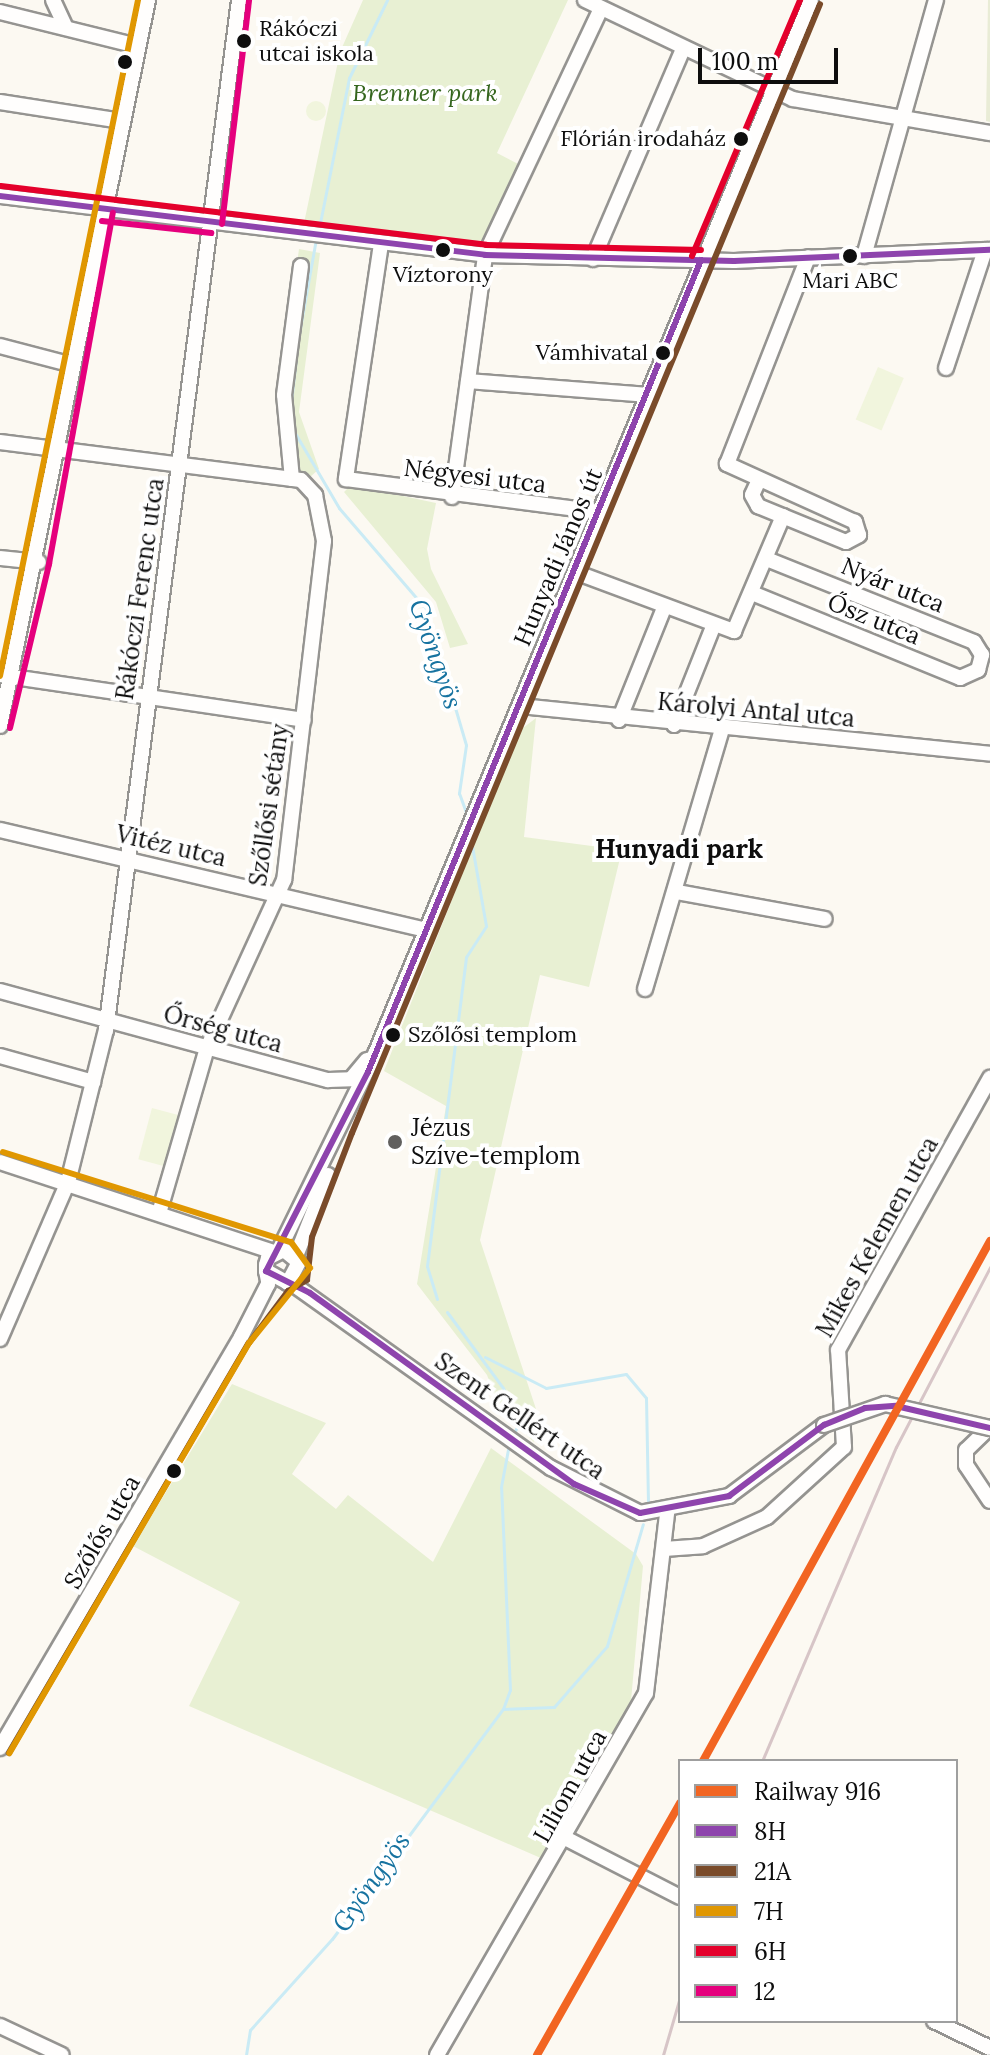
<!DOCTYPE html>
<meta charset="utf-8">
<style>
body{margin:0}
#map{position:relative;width:990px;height:2055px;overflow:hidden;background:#fcf9f2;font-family:Lora,serif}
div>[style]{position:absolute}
.green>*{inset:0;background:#e8f0d3}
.cemetery>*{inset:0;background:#e9ecd6}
.pitch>*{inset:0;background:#f1f5dd;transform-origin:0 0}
.round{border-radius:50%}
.stream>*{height:3px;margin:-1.5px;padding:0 1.5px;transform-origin:1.5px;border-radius:1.5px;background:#caebf5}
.roads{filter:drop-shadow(2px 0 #959491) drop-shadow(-2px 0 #959491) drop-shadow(0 2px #959491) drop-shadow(0 -2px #959491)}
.minor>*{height:14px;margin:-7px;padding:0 7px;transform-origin:7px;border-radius:7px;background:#fffefd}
.rail>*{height:3px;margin:-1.5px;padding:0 1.5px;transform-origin:1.5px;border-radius:1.5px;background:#d7c5c7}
.bridges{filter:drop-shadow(2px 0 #959491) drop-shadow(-2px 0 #959491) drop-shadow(0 2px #959491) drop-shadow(0 -2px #959491)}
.minor-bridge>*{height:14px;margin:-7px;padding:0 7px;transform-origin:7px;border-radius:7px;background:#fffefd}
.bus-1>*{height:6px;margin:-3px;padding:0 3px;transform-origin:3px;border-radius:3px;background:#8e44ad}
.bus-2>*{height:6px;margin:-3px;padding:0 3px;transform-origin:3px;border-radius:3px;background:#7a4b2a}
.bus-3>*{height:6px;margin:-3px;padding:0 3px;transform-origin:3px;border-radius:3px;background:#e09701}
.bus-4>*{height:6px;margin:-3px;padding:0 3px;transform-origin:3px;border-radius:3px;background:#e4002b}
.bus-5>*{height:6px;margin:-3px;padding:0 3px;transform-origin:3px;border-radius:3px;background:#e5007d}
.rail-1>*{height:8px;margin:-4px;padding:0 4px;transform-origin:4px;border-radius:4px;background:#f26522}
.dots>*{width:22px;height:22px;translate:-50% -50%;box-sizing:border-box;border:4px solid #fff;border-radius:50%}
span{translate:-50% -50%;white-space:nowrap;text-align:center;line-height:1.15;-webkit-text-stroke:8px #fff;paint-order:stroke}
.bus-label{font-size:22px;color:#0e0e0e}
.left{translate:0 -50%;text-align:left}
.right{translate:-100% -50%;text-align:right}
.park-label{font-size:24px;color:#35661e;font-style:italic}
.street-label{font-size:24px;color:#0e0e0e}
.poi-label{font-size:24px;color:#0e0e0e}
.water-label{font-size:26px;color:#1773a0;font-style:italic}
.neighbourhood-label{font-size:26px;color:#0e0e0e;font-weight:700}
.legend{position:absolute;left:678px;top:1759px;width:280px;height:264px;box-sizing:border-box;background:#fff;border:2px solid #9f9f9f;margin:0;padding:10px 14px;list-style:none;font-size:24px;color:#0e0e0e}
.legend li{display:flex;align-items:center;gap:16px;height:40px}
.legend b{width:40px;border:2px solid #9f9f9f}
.scale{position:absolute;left:698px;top:48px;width:140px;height:36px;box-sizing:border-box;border:4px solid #0e0e0e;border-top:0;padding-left:10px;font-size:24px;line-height:28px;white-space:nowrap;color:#0e0e0e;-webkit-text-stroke:6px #fff;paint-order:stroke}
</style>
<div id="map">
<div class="green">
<i style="clip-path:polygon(363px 0,568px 0,497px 153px,520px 165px,484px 246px,304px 223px,340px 52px)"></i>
<i style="clip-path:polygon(299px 249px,320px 253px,299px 412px,319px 469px,309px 478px,286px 470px,278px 399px)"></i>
<i style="clip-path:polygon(351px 485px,436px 503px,427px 549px,431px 569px,468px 644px,450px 648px,436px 602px,344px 492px)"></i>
<i style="clip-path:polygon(536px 718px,524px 837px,622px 850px,589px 987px,540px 975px,480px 1240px,539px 1418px,534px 1442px,500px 1411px,487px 1375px,417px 1284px,446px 1106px,384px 1071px,519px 731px)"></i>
<i style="clip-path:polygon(232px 1384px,326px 1423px,292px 1474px,336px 1509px,348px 1495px,433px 1562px,491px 1448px,636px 1554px,643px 1566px,631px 1701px,543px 1859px,189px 1706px,240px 1602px,133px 1546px)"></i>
</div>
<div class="cemetery">
<i style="clip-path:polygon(988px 0,990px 0,990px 122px,986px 121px)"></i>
</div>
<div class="pitch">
<i class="round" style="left:306px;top:101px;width:20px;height:20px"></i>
<i style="left:878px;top:367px;width:28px;height:57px;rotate:23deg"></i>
<i style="left:152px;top:1108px;width:27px;height:53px;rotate:15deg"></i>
</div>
<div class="stream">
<i style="left:319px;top:228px;width:153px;rotate:-78.7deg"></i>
<i style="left:349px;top:78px;width:87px;rotate:-64deg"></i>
<i style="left:299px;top:334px;width:97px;rotate:-79.9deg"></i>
<i style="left:291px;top:402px;width:44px;rotate:-83.5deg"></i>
<i style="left:295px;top:433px;width:87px;rotate:59.6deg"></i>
<i style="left:339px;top:508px;width:133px;rotate:49.3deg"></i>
<i style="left:426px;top:609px;width:142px;rotate:73.6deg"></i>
<i style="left:466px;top:745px;width:49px;rotate:98.3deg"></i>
<i style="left:459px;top:793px;width:27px;rotate:70deg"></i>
<i style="left:437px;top:1299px;width:34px;rotate:-107deg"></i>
<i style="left:427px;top:1266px;width:311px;rotate:-82.8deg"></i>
<i style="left:466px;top:957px;width:37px;rotate:-57deg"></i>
<i style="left:486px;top:926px;width:87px;rotate:-99.9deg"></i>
<i style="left:447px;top:1312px;width:94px;rotate:53.6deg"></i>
<i style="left:503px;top:1388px;width:38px;rotate:65deg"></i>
<i style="left:519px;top:1423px;width:16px;rotate:117deg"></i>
<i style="left:485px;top:1357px;width:68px;rotate:26.9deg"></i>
<i style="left:546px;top:1388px;width:81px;rotate:-9.9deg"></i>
<i style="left:626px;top:1374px;width:31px;rotate:50deg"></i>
<i style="left:646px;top:1398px;width:103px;rotate:88.9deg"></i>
<i style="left:503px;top:1709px;width:51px;rotate:-2.2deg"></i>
<i style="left:554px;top:1707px;width:81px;rotate:-49deg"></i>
<i style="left:607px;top:1646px;width:127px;rotate:-73.6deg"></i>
<i style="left:246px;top:2055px;width:25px;rotate:-81deg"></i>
<i style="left:250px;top:2030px;width:122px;rotate:-48deg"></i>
<i style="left:332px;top:1939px;width:287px;rotate:-53.4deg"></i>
<i style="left:503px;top:1709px;width:20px;rotate:-70deg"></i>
<i style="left:510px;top:1690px;width:203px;rotate:-92.5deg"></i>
<i style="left:501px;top:1487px;width:44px;rotate:-79.5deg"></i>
</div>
<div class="roads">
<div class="minor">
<i style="left:53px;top:0;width:31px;rotate:65deg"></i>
<i style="left:585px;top:0;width:230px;rotate:25.5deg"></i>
<i style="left:793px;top:99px;width:200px;rotate:9.8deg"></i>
<i style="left:0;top:12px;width:141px;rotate:13.9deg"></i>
<i style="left:0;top:102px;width:123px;rotate:8.9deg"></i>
<i style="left:0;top:196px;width:489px;rotate:6.9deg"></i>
<i style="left:485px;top:255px;width:249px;rotate:1.4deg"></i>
<i style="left:734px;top:261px;width:256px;rotate:-2.5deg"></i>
<i style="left:381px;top:244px;width:238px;rotate:98.5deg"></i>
<i style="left:346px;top:479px;width:256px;rotate:7.4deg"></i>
<i style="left:864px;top:256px;width:266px;rotate:-74.3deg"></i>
<i style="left:593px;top:259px;width:228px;rotate:-66.8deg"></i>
<i style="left:0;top:346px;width:75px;rotate:14.6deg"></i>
<i style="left:946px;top:368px;width:124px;rotate:-71.7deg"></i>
<i style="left:468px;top:381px;width:181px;rotate:4.4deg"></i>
<i style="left:0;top:442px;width:303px;rotate:7.2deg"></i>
<i style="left:301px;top:480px;width:21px;rotate:47deg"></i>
<i style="left:315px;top:495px;width:47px;rotate:78.9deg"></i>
<i style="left:324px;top:541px;width:341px;rotate:96.7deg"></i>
<i style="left:284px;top:880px;width:185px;rotate:114.6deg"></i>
<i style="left:207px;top:1048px;width:169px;rotate:106.2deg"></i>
<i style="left:292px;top:479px;width:84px;rotate:-95.4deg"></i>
<i style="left:284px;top:395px;width:130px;rotate:-82.5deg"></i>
<i style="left:758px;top:482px;width:14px;rotate:115deg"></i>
<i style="left:752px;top:495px;width:13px;rotate:61deg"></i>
<i style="left:758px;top:506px;width:95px;rotate:22.2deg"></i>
<i style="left:846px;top:542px;width:15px;rotate:-28deg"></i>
<i style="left:859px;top:535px;width:14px;rotate:-107deg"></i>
<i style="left:855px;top:522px;width:141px;rotate:-155.6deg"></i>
<i style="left:727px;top:464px;width:222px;rotate:-68.6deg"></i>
<i style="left:452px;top:497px;width:244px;rotate:-82.2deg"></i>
<i style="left:485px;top:255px;width:272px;rotate:-64.8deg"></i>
<i style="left:0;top:558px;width:39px;rotate:6deg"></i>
<i style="left:575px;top:572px;width:170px;rotate:20.4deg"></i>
<i style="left:734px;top:631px;width:125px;rotate:-66.9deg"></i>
<i style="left:752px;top:593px;width:225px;rotate:22.2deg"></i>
<i style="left:960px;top:678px;width:20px;rotate:-24deg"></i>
<i style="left:978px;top:670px;width:16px;rotate:-75deg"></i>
<i style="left:982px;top:655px;width:15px;rotate:-122deg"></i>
<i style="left:974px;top:642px;width:224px;rotate:-158.2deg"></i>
<i style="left:0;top:675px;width:307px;rotate:8.4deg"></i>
<i style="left:520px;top:706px;width:472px;rotate:5.8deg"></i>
<i style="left:619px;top:720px;width:121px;rotate:-68.1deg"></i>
<i style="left:674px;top:725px;width:105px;rotate:-68.3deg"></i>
<i style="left:0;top:726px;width:741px;rotate:-78.48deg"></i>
<i style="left:0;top:830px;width:438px;rotate:13.2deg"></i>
<i style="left:677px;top:892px;width:150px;rotate:10.3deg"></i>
<i style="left:645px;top:989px;width:271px;rotate:-73.5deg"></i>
<i style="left:0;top:991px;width:340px;rotate:15.2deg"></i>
<i style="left:328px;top:1080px;width:23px;rotate:-2deg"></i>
<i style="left:351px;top:1079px;width:25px;rotate:-50deg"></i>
<i style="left:0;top:1056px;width:97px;rotate:15.6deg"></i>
<i style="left:0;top:1162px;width:288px;rotate:18.2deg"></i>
<i style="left:279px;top:1250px;width:220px;rotate:-63.9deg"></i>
<i style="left:376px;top:1052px;width:1138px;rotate:-67.53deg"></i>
<i style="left:296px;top:1256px;width:87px;rotate:-68.4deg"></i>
<i style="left:290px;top:1282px;width:320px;rotate:35.5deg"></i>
<i style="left:551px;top:1468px;width:100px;rotate:26.8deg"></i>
<i style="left:640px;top:1513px;width:91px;rotate:-10.8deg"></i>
<i style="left:729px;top:1496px;width:119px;rotate:-36.8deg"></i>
<i style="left:0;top:1339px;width:171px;rotate:-66.6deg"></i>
<i style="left:68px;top:1182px;width:157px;rotate:-76deg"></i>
<i style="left:106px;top:1030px;width:1039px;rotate:-82.64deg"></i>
<i style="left:990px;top:1427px;width:33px;rotate:136deg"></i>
<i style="left:966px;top:1450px;width:15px;rotate:90deg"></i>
<i style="left:966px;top:1465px;width:43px;rotate:56.3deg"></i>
<i style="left:664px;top:1549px;width:39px;rotate:-4deg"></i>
<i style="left:703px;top:1546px;width:70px;rotate:-24.4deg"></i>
<i style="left:767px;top:1517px;width:104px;rotate:-42.3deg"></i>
<i style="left:844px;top:1447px;width:97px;rotate:-93.5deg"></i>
<i style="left:838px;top:1350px;width:312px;rotate:-60.8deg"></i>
<i style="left:0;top:1748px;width:476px;rotate:-59.6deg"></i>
<i style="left:241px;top:1337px;width:59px;rotate:-63deg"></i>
<i style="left:268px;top:1284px;width:3px;rotate:-90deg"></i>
<i style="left:268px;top:1281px;width:10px;rotate:-101deg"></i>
<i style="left:266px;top:1271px;width:6px;rotate:-90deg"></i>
<i style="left:266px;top:1265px;width:7px;rotate:-74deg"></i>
<i style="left:268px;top:1258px;width:18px;rotate:-27deg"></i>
<i style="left:284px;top:1250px;width:19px;rotate:39deg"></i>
<i style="left:299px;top:1262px;width:24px;rotate:118deg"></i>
<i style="left:288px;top:1283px;width:25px;rotate:-151deg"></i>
<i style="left:567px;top:1839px;width:127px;rotate:27.2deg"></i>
<i style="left:934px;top:2021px;width:62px;rotate:25.7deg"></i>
<i style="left:0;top:2026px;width:68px;rotate:25.1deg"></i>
<i style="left:437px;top:2055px;width:418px;rotate:-60deg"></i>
<i style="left:646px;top:1693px;width:181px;rotate:-83.3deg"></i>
</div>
</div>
<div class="rail">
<i style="left:762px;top:1761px;width:341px;rotate:-66.9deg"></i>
<i style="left:896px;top:1447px;width:203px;rotate:-62.4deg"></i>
<i style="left:663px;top:2055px;width:60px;rotate:-73.7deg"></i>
</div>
<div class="bridges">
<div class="minor-bridge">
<i style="left:824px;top:1425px;width:65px;rotate:-19deg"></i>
<i style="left:885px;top:1404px;width:108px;rotate:12.9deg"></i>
</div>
</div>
<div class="bus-1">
<i style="left:0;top:196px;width:489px;rotate:6.9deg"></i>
<i style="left:485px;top:255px;width:249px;rotate:1.4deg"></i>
<i style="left:734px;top:261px;width:256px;rotate:-2.5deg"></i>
<i style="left:701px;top:260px;width:878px;rotate:112.3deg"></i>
<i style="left:368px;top:1072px;width:224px;rotate:117.1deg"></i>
<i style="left:266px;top:1271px;width:49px;rotate:26.6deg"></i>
<i style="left:310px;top:1293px;width:326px;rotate:35.9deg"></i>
<i style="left:574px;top:1484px;width:72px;rotate:23.7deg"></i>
<i style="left:640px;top:1513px;width:91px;rotate:-10.8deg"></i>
<i style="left:729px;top:1496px;width:119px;rotate:-36.8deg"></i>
<i style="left:824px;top:1425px;width:44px;rotate:-22.5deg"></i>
<i style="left:865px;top:1408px;width:31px;rotate:-4deg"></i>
<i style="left:896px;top:1406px;width:97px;rotate:13.2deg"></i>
</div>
<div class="bus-2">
<i style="left:9px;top:1753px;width:475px;rotate:-59.7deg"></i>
<i style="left:249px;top:1343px;width:65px;rotate:-53.1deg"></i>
<i style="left:288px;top:1291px;width:22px;rotate:-30deg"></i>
<i style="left:307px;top:1280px;width:43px;rotate:-83.4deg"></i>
<i style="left:312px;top:1237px;width:111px;rotate:-69deg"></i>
<i style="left:352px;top:1133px;width:1222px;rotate:-67.48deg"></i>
</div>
<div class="bus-3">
<i style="left:0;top:676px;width:690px;rotate:-78.46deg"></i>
<i style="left:3px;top:1152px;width:302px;rotate:17.4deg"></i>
<i style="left:291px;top:1242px;width:32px;rotate:54deg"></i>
<i style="left:310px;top:1268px;width:97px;rotate:129.1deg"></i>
<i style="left:249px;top:1343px;width:475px;rotate:120.3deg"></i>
</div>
<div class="bus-4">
<i style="left:1px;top:186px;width:489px;rotate:6.9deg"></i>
<i style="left:486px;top:245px;width:215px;rotate:1.3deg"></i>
<i style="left:692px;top:256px;width:278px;rotate:-67.1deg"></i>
</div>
<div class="bus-5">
<i style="left:102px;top:221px;width:110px;rotate:6.3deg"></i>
<i style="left:222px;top:224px;width:225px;rotate:-83.1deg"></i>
<i style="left:10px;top:728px;width:169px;rotate:-76.6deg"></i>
<i style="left:49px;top:564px;width:357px;rotate:-79.7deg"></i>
</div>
<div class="rail-1">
<i style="left:703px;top:1761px;width:594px;rotate:-61.1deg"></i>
<i style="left:537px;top:2055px;width:290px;rotate:-60.4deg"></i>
</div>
<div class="dots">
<i style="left:244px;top:41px;background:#0e0e0e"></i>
<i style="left:125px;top:62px;background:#0e0e0e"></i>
<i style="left:741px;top:139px;background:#0e0e0e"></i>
<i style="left:443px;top:250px;background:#0e0e0e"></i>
<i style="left:850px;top:256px;background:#0e0e0e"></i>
<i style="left:663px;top:353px;background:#0e0e0e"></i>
<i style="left:393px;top:1035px;background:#0e0e0e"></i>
<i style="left:395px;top:1142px;background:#61605e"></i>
<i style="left:174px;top:1471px;background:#0e0e0e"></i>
</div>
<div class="bus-label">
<span class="left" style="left:259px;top:41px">Rákóczi<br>utcai iskola</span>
<span class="right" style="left:726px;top:139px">Flórián irodaház</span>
<span style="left:443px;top:275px">Víztorony</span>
<span style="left:850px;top:281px">Mari ABC</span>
<span class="right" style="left:648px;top:353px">Vámhivatal</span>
<span class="left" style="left:408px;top:1035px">Szőlősi templom</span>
</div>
<div class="park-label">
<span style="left:425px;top:93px">Brenner park</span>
</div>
<div class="street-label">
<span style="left:475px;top:476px;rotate:7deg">Négyesi utca</span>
<span style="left:558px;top:557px;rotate:-67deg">Hunyadi János út</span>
<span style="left:893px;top:585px;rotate:22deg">Nyár utca</span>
<span style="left:140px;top:589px;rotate:-82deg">Rákóczi Ferenc utca</span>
<span style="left:874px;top:619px;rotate:22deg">Ősz utca</span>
<span style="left:756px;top:710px;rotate:5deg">Károlyi Antal utca</span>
<span style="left:269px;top:805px;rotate:-82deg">Szőllősi sétány</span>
<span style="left:171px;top:846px;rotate:13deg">Vitéz utca</span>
<span style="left:223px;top:1029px;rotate:15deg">Őrség utca</span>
<span style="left:877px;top:1237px;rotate:-61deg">Mikes Kelemen utca</span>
<span style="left:520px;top:1416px;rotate:35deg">Szent Gellért utca</span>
<span style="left:102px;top:1532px;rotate:-60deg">Szőlős utca</span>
<span style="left:570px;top:1786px;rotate:-61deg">Liliom utca</span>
</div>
<div class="poi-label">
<span class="left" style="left:411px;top:1142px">Jézus<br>Szíve-templom</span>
</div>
<div class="water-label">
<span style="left:436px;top:654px;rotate:71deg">Gyöngyös</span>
<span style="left:371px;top:1882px;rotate:-55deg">Gyöngyös</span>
</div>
<div class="neighbourhood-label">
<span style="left:679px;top:849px">Hunyadi park</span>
</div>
<ul class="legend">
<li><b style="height:10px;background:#f26522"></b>Railway 916</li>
<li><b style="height:10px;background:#8e44ad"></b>8H</li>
<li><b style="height:10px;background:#7a4b2a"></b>21A</li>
<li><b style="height:10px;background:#e09701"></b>7H</li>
<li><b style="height:10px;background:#e4002b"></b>6H</li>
<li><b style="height:10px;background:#e5007d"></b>12</li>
</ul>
<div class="scale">100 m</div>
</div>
